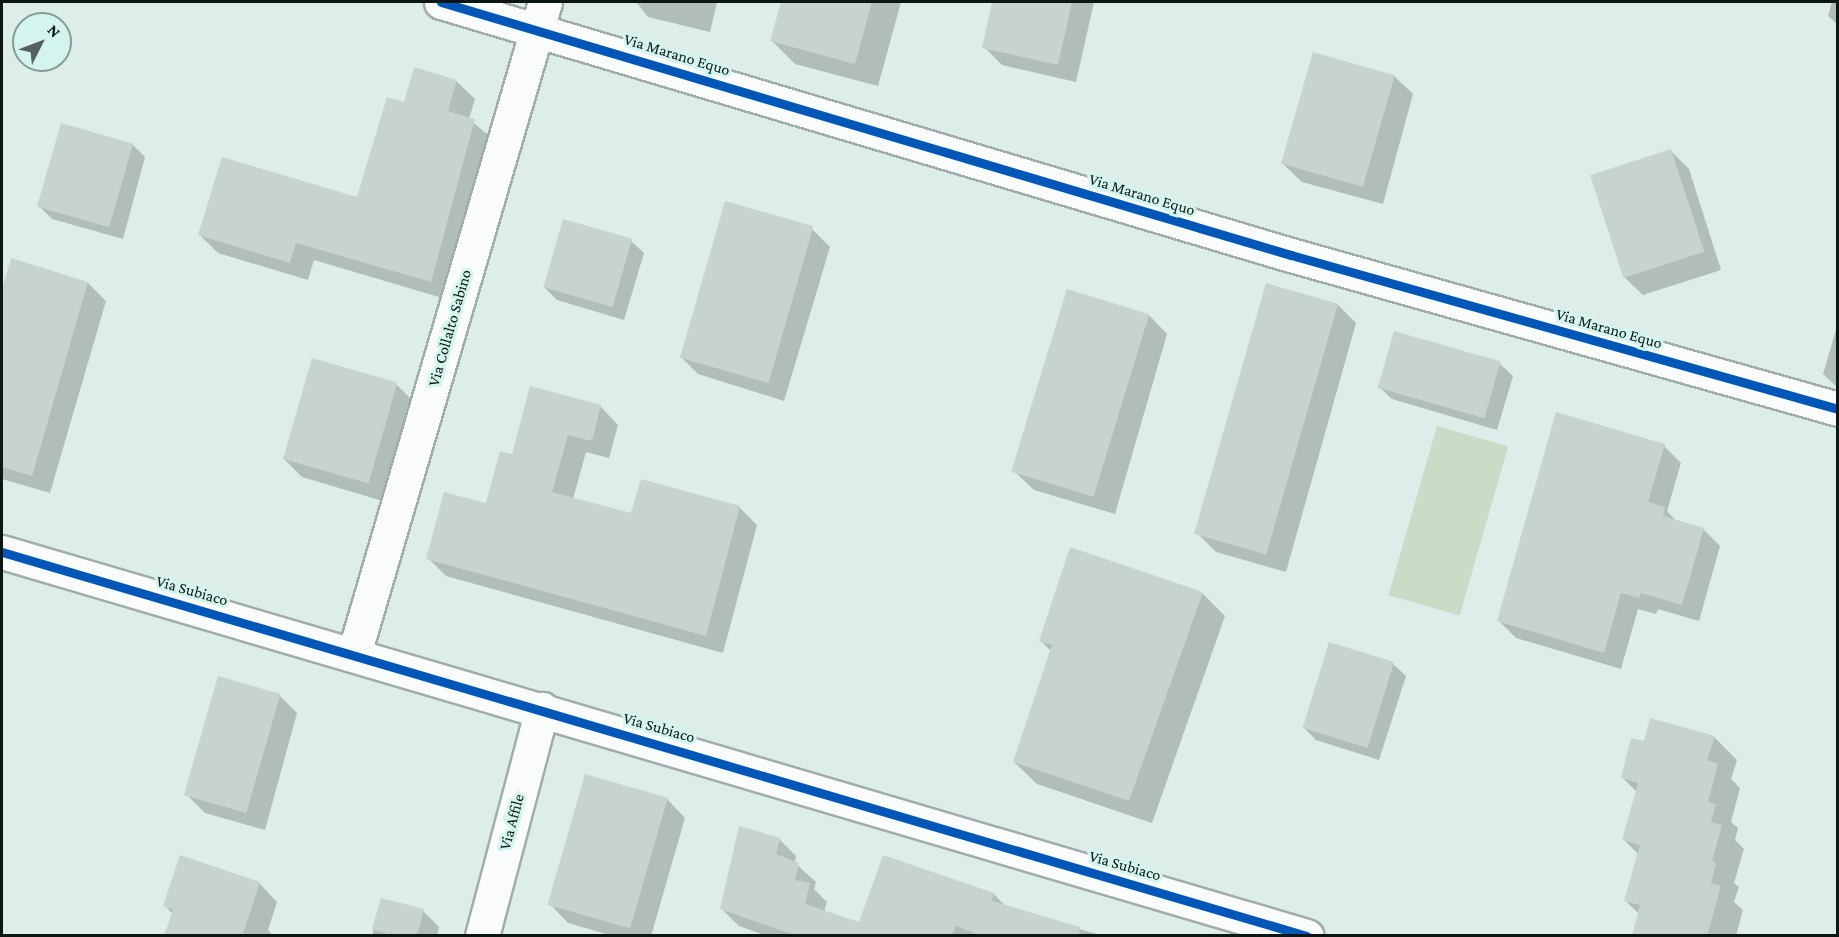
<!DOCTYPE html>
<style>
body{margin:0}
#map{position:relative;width:1839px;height:937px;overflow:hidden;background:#dcedea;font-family:"Crimson Pro",serif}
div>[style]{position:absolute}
.green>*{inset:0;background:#cadcc5;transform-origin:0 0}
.shadow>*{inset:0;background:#0003}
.building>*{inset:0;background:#c7d3ce;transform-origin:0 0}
.roads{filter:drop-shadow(2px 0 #a0adab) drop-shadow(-2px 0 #a0adab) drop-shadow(0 2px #a0adab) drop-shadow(0 -2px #a0adab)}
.street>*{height:33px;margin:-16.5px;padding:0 16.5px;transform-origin:16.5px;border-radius:16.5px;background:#fafcfc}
.cycleway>*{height:9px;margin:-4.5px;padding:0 4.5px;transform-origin:4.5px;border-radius:4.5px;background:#0057b8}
span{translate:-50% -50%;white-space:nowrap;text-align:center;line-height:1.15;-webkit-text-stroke:6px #d4f5ee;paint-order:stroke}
.street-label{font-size:16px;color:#0c1715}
.frame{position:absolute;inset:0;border:3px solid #0c1715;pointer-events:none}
.north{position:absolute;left:12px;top:12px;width:60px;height:60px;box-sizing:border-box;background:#d4f5ee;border:2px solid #849c97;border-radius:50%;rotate:48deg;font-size:16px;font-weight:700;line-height:24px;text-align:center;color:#0c1715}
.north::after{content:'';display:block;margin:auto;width:21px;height:27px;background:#556260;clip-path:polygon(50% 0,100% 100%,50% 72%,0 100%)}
</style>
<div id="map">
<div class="green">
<i style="left:1437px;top:426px;width:74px;height:176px;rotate:16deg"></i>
</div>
<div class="shadow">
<i style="clip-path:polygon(636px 2px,717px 2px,710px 32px,648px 17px)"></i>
<i style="clip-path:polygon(783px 2px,901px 2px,878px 86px,795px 64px,772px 41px)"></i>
<i style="clip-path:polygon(994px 2px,1094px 2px,1076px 82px,1002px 65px,984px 47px)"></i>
<i style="clip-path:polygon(1832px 2px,1838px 2px,1838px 25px,1828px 16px)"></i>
<i style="clip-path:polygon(1394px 76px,1413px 94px,1383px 204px,1302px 182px,1283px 164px)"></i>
<i style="clip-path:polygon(456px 81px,475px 99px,469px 119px,493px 139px,449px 300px,314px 260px,308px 280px,218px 253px,200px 235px,358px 199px,405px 104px)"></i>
<i style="clip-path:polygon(132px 144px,145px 157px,123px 239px,52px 219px,40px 207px)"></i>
<i style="clip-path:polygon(1671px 151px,1689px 169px,1721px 270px,1643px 295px,1624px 277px)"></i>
<i style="clip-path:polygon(812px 229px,830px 247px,784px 401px,698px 374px,680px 356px)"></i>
<i style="clip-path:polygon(631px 241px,644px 253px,624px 320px,557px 300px,544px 287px)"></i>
<i style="clip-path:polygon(12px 260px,88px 283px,106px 301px,50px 493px,2px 479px,2px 295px)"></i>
<i style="clip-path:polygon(1337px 304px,1356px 323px,1286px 572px,1216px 552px,1198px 534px)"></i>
<i style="clip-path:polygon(1149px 315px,1167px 334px,1115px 514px,1034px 490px,1015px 472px)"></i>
<i style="clip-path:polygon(1838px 323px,1838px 388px,1823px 374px)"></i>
<i style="clip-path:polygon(313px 360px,397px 385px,415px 403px,386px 502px,302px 477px,284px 459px)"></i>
<i style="clip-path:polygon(1500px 364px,1513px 376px,1497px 430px,1392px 399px,1379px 387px)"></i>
<i style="clip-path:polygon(531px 388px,601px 407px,618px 425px,609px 458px,586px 452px,573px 499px,633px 515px,739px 507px,757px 525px,723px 653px,446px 576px,428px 558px,487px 505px,513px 456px)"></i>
<i style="clip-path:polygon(1664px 446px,1681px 463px,1667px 511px,1677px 522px,1703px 529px,1720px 546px,1699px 621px,1658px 609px,1656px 614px,1638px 609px,1621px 669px,1516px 638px,1499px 621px)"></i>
<i style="clip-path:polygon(1202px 593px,1225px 616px,1152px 823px,1037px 784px,1014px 762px,1052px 652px,1041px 641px)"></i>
<i style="clip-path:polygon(1393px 664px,1406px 676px,1379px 760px,1316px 740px,1303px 727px)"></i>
<i style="clip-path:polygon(279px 695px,297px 713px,265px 830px,205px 813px,187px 795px)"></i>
<i style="clip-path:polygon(1714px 737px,1737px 760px,1731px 779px,1740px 788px,1731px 822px,1738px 828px,1735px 840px,1744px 849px,1734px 883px,1739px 887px,1734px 902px,1743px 910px,1736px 936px,1633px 936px,1639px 914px,1626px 901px,1639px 855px,1624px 840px,1637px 792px,1622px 777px,1645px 743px)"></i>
<i style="clip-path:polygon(667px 799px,685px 818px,651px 936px,613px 936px,568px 923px,550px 904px)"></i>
<i style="clip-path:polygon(779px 839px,796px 856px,795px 863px,816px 882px,814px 889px,827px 902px,824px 912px,860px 924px,994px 894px,1006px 907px,1103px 936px,767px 936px,739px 926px,722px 909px)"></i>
<i style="clip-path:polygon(259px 883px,277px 902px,268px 930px,273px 936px,166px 936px,173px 914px,165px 906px)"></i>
<i style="clip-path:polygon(382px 899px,423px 911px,439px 927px,437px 936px,372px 936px)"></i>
</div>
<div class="building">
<i style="clip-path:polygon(781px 2px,872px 2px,855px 64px,770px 41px)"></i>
<i style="clip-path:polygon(992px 2px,1072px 2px,1058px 65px,982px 48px)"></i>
<i style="left:1313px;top:52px;width:85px;height:116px;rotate:16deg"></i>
<i style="clip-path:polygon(414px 67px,457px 80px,448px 111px,475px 119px,431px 282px,296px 243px,290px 263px,198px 235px,222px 157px,357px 197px,387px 97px,404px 102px)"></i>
<i style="left:61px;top:123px;width:75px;height:87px;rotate:16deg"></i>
<i style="left:1671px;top:149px;width:108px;height:85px;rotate:72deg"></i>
<i style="left:725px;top:201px;width:92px;height:163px;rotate:16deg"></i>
<i style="left:563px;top:219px;width:72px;height:71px;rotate:16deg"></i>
<i style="clip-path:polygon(11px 258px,88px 282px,32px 476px,2px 467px,2px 290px)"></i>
<i style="left:1266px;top:283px;width:75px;height:261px;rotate:16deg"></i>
<i style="left:1067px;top:289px;width:86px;height:191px;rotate:17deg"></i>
<i style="left:1394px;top:331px;width:111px;height:59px;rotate:16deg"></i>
<i style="left:312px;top:358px;width:89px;height:105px;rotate:16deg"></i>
<i style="clip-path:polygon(530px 386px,601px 405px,592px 441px,568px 435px,552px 492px,631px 513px,641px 479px,740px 506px,706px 636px,426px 559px,444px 492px,486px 503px,500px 451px,512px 454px)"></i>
<i style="clip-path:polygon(1556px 412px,1665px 444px,1648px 502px,1665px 507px,1663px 516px,1704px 528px,1682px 605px,1641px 593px,1639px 598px,1621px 593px,1604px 653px,1497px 621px)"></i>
<i style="clip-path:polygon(1070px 547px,1203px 592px,1129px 801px,1013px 762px,1052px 645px,1039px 641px)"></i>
<i style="left:1329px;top:642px;width:68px;height:90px;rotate:17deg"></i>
<i style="left:218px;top:676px;width:65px;height:124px;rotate:16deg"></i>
<i style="clip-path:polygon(1650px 718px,1715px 736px,1707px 760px,1718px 764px,1708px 802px,1716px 804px,1711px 822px,1722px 825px,1712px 861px,1716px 863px,1711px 883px,1721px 886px,1707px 936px,1632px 936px,1640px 905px,1624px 901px,1640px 845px,1622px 840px,1638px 783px,1621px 778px,1631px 738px,1644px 741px)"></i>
<i style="left:585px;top:774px;width:86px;height:136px;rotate:16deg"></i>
<i style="clip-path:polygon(739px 826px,780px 838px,776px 854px,799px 863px,795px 880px,810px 883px,805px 904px,859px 922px,883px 855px,994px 893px,992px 901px,1080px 927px,1079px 936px,982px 936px,956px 926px,952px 936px,797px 936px,720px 909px)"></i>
<i style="clip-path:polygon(180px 855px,260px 882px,242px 936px,164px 936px,173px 910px,163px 906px)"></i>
<i style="clip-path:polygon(381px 898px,424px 909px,417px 936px,394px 936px,372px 929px)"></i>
</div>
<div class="roads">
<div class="street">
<i style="left:441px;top:2px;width:887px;rotate:16.58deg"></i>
<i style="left:1291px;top:255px;width:568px;rotate:15.72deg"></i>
<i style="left:2px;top:552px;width:1360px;rotate:16.4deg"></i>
<i style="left:354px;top:654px;width:679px;rotate:-73.67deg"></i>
<i style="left:482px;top:936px;width:235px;rotate:-75.2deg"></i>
</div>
</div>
<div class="cycleway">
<i style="left:441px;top:2px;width:887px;rotate:16.58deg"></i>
<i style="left:1291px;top:255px;width:568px;rotate:15.72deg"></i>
<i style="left:2px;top:552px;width:1360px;rotate:16.4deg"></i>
</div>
<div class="street-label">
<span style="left:677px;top:55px;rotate:17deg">Via Marano Equo</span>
<span style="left:1142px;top:195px;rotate:17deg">Via Marano Equo</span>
<span style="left:450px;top:328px;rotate:-74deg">Via Collalto Sabino</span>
<span style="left:1609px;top:329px;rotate:16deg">Via Marano Equo</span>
<span style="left:192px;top:591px;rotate:16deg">Via Subiaco</span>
<span style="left:659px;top:728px;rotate:16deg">Via Subiaco</span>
<span style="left:512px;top:822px;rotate:-75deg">Via Affile</span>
<span style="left:1125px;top:866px;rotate:16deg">Via Subiaco</span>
</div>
<div class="frame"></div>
<div class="north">N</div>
</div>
